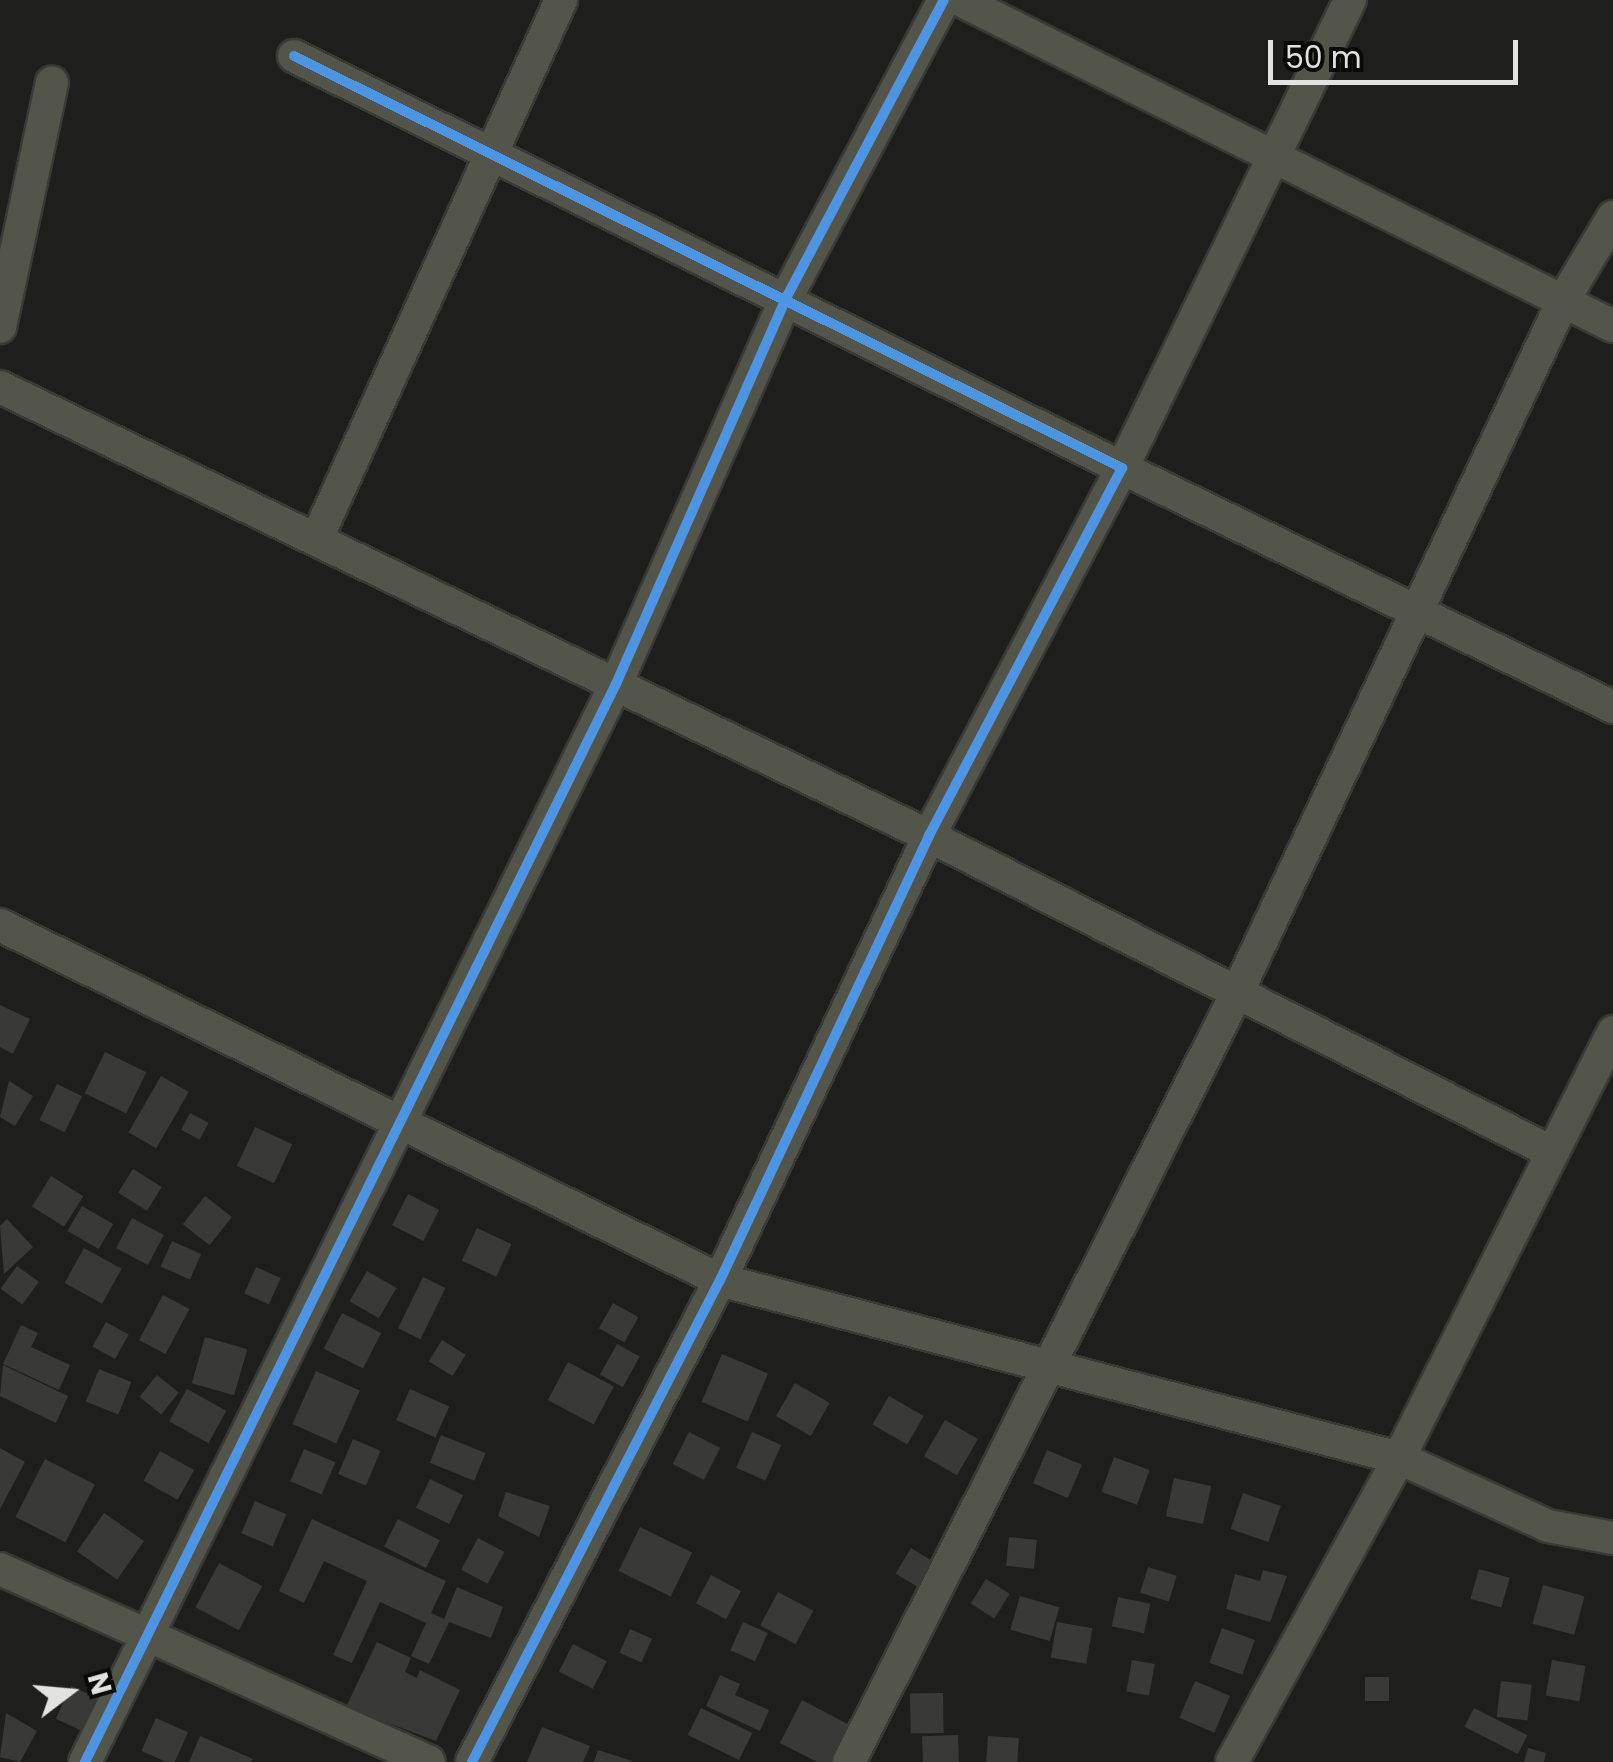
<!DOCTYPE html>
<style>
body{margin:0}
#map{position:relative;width:1613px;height:1762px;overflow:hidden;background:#1e1e1d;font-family:Poppins,sans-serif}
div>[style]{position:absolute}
.building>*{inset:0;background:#393938;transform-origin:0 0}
.roads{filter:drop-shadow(2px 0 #393938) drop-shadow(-2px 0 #393938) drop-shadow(0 2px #393938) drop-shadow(0 -2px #393938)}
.street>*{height:32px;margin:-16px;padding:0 16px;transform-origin:16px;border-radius:16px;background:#53544a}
.cycleway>*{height:10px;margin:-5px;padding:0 5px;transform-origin:5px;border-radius:5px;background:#4d94e3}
span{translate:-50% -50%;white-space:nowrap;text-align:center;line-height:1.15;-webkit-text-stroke:10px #090907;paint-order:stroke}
.north{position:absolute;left:20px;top:1642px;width:100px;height:100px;-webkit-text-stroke:8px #090907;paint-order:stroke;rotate:74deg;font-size:28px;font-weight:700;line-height:40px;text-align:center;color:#e2e2e0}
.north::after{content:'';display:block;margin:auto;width:35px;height:45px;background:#e2e2e0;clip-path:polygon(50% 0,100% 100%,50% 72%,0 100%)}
.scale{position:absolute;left:1268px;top:40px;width:250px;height:45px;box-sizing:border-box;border:5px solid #e2e2e0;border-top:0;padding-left:12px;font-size:30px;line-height:35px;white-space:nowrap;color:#e2e2e0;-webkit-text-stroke:8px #090907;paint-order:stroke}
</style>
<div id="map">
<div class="building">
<i style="clip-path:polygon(0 1005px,30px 1019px,13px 1054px,0 1047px)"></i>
<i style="left:105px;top:1052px;width:46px;height:46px;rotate:26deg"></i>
<i style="left:161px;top:1076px;width:32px;height:65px;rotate:30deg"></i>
<i style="clip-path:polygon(9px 1081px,33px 1096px,15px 1126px,0 1117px)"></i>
<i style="left:57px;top:1084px;width:28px;height:40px;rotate:26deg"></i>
<i style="left:190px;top:1113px;width:21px;height:19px;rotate:28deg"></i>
<i style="left:255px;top:1127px;width:41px;height:43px;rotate:25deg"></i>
<i style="left:133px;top:1169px;width:34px;height:28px;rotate:32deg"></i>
<i style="left:51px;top:1176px;width:38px;height:36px;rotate:32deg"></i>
<i style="left:408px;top:1194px;width:35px;height:35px;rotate:27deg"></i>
<i style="left:205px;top:1196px;width:34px;height:36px;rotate:38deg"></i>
<i style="left:82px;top:1206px;width:36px;height:29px;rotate:30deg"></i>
<i style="left:132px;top:1218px;width:36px;height:34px;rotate:28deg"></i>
<i style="clip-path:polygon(7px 1219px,33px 1247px,4px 1274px,0 1226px)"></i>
<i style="left:477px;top:1228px;width:38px;height:36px;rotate:25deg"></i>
<i style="left:172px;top:1241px;width:32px;height:28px;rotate:24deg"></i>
<i style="left:84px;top:1248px;width:43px;height:40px;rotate:29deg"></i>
<i style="left:17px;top:1266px;width:27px;height:28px;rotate:36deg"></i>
<i style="left:256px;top:1267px;width:27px;height:29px;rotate:24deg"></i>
<i style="left:367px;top:1271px;width:34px;height:35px;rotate:30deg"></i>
<i style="left:423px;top:1277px;width:25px;height:57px;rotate:26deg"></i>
<i style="left:163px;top:1295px;width:30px;height:51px;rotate:28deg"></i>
<i style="left:613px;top:1303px;width:29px;height:29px;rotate:29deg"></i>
<i style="left:342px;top:1313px;width:44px;height:40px;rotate:27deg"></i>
<i style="left:106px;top:1322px;width:26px;height:28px;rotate:29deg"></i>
<i style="clip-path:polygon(21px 1325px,38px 1333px,31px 1347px,70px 1365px,59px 1390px,3px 1364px)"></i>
<i style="left:205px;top:1337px;width:44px;height:48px;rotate:16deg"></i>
<i style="left:442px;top:1340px;width:28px;height:25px;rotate:32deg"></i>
<i style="left:617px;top:1344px;width:26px;height:35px;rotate:29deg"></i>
<i style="left:722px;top:1354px;width:50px;height:52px;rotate:23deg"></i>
<i style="left:568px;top:1362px;width:52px;height:43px;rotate:28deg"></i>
<i style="clip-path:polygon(3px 1365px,68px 1396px,56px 1423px,0 1396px)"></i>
<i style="left:99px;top:1369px;width:35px;height:35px;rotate:22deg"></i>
<i style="left:316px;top:1371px;width:48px;height:58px;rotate:24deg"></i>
<i style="left:157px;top:1375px;width:28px;height:28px;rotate:39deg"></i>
<i style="left:795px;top:1383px;width:40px;height:38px;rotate:30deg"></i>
<i style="left:187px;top:1389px;width:45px;height:37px;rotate:29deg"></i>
<i style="left:410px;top:1389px;width:43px;height:34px;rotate:24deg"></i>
<i style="left:889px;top:1396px;width:40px;height:33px;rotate:30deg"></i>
<i style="left:945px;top:1420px;width:38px;height:42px;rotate:30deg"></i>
<i style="left:689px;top:1432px;width:35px;height:36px;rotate:27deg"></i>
<i style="left:752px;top:1432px;width:32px;height:39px;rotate:24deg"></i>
<i style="left:441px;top:1435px;width:48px;height:30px;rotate:22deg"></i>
<i style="left:353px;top:1439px;width:30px;height:38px;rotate:23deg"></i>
<i style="clip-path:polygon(0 1448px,25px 1462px,0 1509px)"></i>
<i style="left:304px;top:1449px;width:34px;height:35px;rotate:23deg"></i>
<i style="left:1047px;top:1450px;width:38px;height:36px;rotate:23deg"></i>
<i style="left:160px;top:1451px;width:39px;height:34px;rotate:29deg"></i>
<i style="left:1114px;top:1457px;width:38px;height:37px;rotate:20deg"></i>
<i style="left:45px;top:1459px;width:56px;height:65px;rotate:27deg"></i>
<i style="left:1174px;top:1478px;width:38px;height:39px;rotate:12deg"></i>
<i style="left:430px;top:1479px;width:37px;height:32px;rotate:26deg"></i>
<i style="clip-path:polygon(506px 1492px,550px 1506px,539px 1537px,498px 1516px)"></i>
<i style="left:1243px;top:1493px;width:40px;height:38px;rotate:19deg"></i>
<i style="left:255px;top:1501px;width:34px;height:35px;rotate:23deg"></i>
<i style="left:104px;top:1513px;width:49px;height:47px;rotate:35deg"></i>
<i style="clip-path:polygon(312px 1519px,446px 1581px,431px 1613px,444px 1619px,457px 1587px,503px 1607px,491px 1638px,449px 1622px,429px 1664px,411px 1656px,426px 1623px,380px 1602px,352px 1663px,333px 1655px,367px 1581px,324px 1561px,304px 1603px,279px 1591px)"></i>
<i style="left:398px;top:1519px;width:47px;height:31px;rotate:27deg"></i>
<i style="left:640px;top:1527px;width:58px;height:49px;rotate:26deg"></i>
<i style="left:1009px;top:1537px;width:28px;height:29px;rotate:6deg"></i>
<i style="left:478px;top:1538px;width:30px;height:36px;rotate:28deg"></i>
<i style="left:911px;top:1548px;width:27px;height:30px;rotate:31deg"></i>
<i style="left:219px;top:1563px;width:49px;height:50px;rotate:28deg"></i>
<i style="left:1148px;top:1567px;width:30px;height:27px;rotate:17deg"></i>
<i style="left:1479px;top:1569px;width:32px;height:31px;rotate:16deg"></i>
<i style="clip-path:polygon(1263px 1570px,1287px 1576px,1270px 1622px,1226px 1609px,1235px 1574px,1260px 1581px)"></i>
<i style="left:711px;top:1575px;width:34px;height:32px;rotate:28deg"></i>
<i style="left:986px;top:1579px;width:28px;height:29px;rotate:32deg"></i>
<i style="left:1543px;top:1585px;width:43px;height:40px;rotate:15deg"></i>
<i style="left:778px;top:1592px;width:40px;height:38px;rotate:28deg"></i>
<i style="left:1020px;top:1596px;width:41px;height:35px;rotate:16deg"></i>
<i style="left:1118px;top:1597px;width:33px;height:30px;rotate:12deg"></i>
<i style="left:743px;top:1622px;width:27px;height:31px;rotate:24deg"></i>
<i style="left:1057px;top:1622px;width:36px;height:36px;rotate:10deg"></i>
<i style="left:1222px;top:1628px;width:35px;height:37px;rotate:20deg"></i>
<i style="left:630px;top:1629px;width:24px;height:26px;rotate:24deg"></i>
<i style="clip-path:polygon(377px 1642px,411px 1658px,405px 1672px,417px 1678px,420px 1670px,460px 1690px,436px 1741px,346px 1707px)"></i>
<i style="left:573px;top:1644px;width:38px;height:31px;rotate:27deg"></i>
<i style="left:1132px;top:1660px;width:23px;height:32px;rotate:10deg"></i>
<i style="left:1552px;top:1660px;width:34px;height:36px;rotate:10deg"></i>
<i style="clip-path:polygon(720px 1675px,740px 1684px,735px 1695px,769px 1710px,760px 1731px,706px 1706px)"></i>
<i style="left:1365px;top:1677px;width:24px;height:24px"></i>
<i style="left:1195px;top:1681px;width:38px;height:40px;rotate:23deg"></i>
<i style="left:1501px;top:1681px;width:31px;height:36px;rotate:7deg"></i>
<i style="left:71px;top:1686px;width:29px;height:36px;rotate:25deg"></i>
<i style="left:943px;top:1693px;width:40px;height:33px;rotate:89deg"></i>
<i style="clip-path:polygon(802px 1700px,855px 1728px,838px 1762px,817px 1762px,780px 1743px)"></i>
<i style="left:701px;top:1708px;width:57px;height:30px;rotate:26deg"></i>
<i style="left:1474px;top:1708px;width:60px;height:21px;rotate:27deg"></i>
<i style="clip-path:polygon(6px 1713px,37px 1731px,20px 1762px,0 1757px)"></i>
<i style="left:156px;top:1718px;width:35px;height:36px;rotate:24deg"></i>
<i style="clip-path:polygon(542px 1727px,590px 1746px,583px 1762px,527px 1762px)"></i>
<i style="left:958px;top:1735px;width:27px;height:36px;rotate:88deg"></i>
<i style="clip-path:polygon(200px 1736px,253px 1759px,251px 1762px,189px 1762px)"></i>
<i style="left:988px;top:1736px;width:31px;height:26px;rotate:4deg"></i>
<i style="clip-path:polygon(1528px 1748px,1546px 1753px,1544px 1762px,1524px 1762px)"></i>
<i style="clip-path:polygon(598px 1750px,632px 1761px,632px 1762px,594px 1762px)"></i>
</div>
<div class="roads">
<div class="street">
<i style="left:960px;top:0;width:730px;rotate:26.53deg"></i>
<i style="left:1350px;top:0;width:521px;rotate:115.97deg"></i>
<i style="left:1122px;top:468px;width:546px;rotate:25.96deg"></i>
<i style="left:294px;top:56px;width:925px;rotate:26.45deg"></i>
<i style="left:1122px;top:468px;width:416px;rotate:117.7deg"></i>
<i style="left:929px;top:836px;width:491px;rotate:115.2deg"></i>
<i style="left:720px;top:1280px;width:542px;rotate:117.23deg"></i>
<i style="left:0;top:327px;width:250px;rotate:-78deg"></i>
<i style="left:0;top:387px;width:1032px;rotate:25.8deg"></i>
<i style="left:929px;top:836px;width:698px;rotate:26.93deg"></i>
<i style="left:317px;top:538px;width:591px;rotate:-65.6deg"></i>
<i style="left:0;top:925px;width:803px;rotate:26.25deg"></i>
<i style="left:720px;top:1280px;width:702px;rotate:14.69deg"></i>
<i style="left:1399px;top:1458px;width:164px;rotate:24.5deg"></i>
<i style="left:1548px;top:1526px;width:66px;rotate:10.5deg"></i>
<i style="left:0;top:1569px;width:470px;rotate:24.2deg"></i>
<i style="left:85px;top:1762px;width:1202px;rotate:-63.78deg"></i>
<i style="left:616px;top:684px;width:420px;rotate:-66.2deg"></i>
<i style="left:785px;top:300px;width:340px;rotate:-62.1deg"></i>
<i style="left:849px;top:1762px;width:861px;rotate:-63.23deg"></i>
<i style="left:1237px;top:993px;width:765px;rotate:-64.77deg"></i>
<i style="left:1563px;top:301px;width:98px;rotate:-59.2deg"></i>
<i style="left:1232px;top:1762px;width:347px;rotate:-61.2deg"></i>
<i style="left:1399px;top:1458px;width:477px;rotate:-63.3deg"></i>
</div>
</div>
<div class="cycleway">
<i style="left:294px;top:56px;width:925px;rotate:26.45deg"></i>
<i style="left:1122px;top:468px;width:416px;rotate:117.7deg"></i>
<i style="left:929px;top:836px;width:491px;rotate:115.2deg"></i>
<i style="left:720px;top:1280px;width:542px;rotate:117.23deg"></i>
<i style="left:85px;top:1762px;width:1202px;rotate:-63.78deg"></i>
<i style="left:616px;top:684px;width:420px;rotate:-66.2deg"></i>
<i style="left:785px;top:300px;width:340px;rotate:-62.1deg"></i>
</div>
<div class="north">N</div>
<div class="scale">50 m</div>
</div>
